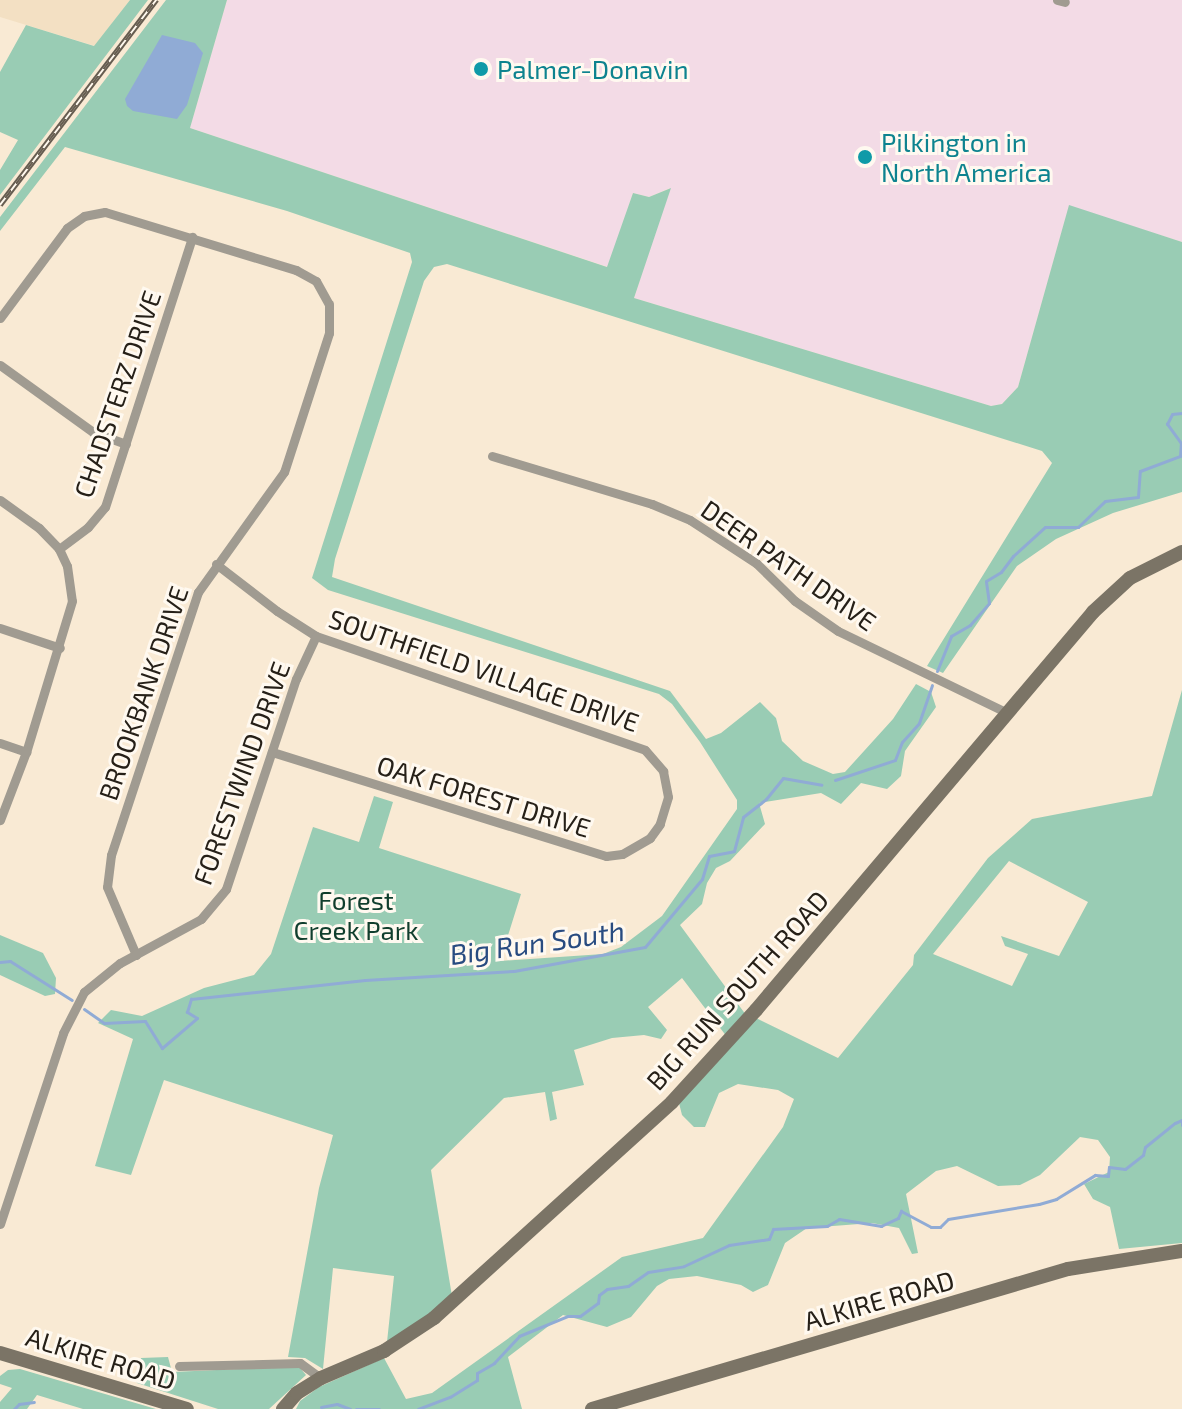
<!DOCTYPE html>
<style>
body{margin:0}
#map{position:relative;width:1182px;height:1409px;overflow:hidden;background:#f9ead4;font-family:"Exo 2",sans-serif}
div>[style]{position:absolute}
.built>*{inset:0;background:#f3e0c3}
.industrial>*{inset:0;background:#f3dbe6}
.green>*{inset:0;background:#99ccb4}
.water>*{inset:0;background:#90abd5}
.stream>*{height:3px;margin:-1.5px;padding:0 1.5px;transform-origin:1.5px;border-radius:1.5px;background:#90abd5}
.street>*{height:9px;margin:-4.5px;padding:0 4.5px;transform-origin:4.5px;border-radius:4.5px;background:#a09b91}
.secondary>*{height:14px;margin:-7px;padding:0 7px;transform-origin:7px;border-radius:7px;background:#7b7466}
.rail>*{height:6px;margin-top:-3px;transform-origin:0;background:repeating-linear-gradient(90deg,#fff9f0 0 9px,#665d51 0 18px);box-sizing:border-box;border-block:2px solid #665d51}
.dots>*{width:22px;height:22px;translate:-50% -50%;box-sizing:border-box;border:4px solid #fff9f0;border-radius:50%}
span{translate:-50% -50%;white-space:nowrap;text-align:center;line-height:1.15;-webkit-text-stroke:6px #fff9f0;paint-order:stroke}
.culture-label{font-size:26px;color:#0d838f}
.left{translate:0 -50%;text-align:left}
.street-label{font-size:26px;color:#262018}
.park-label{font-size:26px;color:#103e2d}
.water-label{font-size:28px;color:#284b80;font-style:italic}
</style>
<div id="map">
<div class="built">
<i style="clip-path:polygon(0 0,130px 0,95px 46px,0 17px)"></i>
</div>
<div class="industrial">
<i style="clip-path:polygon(227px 0,1182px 0,1182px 242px,1069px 206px,1018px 387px,1002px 404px,991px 406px,634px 298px,670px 188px,649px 197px,633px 193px,608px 267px,190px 128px)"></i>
</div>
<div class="green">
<i style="clip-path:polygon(130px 0,148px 0,0 195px,0 170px,18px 140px,0 132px,0 72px,26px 25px,94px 46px)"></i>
<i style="clip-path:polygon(166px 0,227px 0,190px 128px,607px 267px,633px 193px,649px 197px,671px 188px,634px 298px,991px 406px,1002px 404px,1018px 387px,1069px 205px,1182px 242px,1182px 492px,1113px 513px,1056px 539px,1017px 566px,943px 673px,927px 666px,1052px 463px,1042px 451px,447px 264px,434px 267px,424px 281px,335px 559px,332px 577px,670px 691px,706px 739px,721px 733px,760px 702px,776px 718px,782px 741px,803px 761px,833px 774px,845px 772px,893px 719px,916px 684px,931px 692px,936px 707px,905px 751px,901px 776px,887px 789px,861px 783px,841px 804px,821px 793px,759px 803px,765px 824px,730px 861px,716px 868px,707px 883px,702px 904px,680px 925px,746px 1015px,727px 1037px,682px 978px,648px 1007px,667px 1030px,661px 1039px,644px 1035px,612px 1038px,574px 1050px,584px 1085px,552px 1092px,557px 1119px,550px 1121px,545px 1092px,504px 1098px,431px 1170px,452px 1296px,423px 1322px,387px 1342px,394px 1276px,333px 1268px,323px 1369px,305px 1358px,288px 1357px,319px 1188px,333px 1135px,164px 1080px,131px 1175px,95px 1166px,133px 1039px,98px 1023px,111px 1010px,142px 1016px,204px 988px,254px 975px,271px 954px,313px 827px,359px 842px,374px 796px,393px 802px,379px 848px,521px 894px,500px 961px,603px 954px,621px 947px,662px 916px,737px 809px,737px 800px,700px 742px,672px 704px,659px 694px,328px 590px,312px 578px,412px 262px,410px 253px,287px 211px,65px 147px,0 231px,0 217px)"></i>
<i style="clip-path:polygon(evenodd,1182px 690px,1182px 1243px,1119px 1249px,1110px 1207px,1093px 1199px,1084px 1184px,1109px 1172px,1110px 1157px,1098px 1140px,1080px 1137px,1040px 1175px,1020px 1185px,998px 1186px,957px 1166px,936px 1171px,906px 1194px,918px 1253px,912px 1254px,899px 1228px,872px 1223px,807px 1228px,785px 1243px,768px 1285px,753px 1292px,741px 1285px,697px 1276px,669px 1279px,657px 1286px,631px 1317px,607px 1327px,563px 1315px,508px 1357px,522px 1409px,296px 1409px,300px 1401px,319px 1387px,384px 1358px,406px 1399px,432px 1393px,622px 1257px,703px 1238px,783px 1127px,794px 1099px,778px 1090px,738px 1084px,719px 1093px,705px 1127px,694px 1127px,682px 1115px,679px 1103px,756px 1018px,838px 1058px,913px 965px,914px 955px,988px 858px,1032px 819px,1152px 796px,1182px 690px,1009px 861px,1088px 902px,1059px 956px,1001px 936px,1005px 946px,1028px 954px,1012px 986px,933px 954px,1009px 861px)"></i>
<i style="clip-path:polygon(0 935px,43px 953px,56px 978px,55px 994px,45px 996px,0 975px)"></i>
<i style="clip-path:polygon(168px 1357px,172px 1372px,286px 1367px,300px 1368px,306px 1375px,269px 1409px,218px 1409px,137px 1383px,134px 1378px,141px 1358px)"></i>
<i style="clip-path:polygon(20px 1369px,156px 1409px,83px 1409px,37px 1395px,27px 1409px,0 1409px,0 1402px,12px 1388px,0 1384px,0 1376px,8px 1370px)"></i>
</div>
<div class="water">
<i style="clip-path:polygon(162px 35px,195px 43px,203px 53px,187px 105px,177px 119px,133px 111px,127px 106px,125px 99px)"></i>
</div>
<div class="stream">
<i style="left:937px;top:671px;width:38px;rotate:-68deg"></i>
<i style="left:951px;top:636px;width:22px;rotate:-30deg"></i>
<i style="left:970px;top:625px;width:29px;rotate:-49deg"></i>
<i style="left:989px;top:603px;width:22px;rotate:-98deg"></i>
<i style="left:986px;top:581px;width:17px;rotate:-31deg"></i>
<i style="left:1001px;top:572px;width:20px;rotate:-53deg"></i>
<i style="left:1013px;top:556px;width:43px;rotate:-42.2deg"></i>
<i style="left:1045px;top:527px;width:33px"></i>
<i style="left:1078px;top:527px;width:37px;rotate:-44deg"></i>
<i style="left:1105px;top:501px;width:33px;rotate:-7deg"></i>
<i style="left:1138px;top:497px;width:26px;rotate:-86deg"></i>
<i style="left:1140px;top:471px;width:43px;rotate:-20.6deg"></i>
<i style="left:1180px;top:456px;width:13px;rotate:-86deg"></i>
<i style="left:1181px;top:443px;width:24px;rotate:-126deg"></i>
<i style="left:1167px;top:424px;width:11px;rotate:-63deg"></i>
<i style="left:1172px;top:414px;width:10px;rotate:-6deg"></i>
<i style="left:835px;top:780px;width:63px;rotate:-18.4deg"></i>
<i style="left:895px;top:760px;width:19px;rotate:-69deg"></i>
<i style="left:902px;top:742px;width:25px;rotate:-48deg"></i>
<i style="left:919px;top:723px;width:40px;rotate:-71.1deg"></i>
<i style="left:0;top:962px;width:10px;rotate:-6deg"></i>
<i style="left:10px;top:961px;width:73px;rotate:32.2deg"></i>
<i style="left:84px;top:1009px;width:24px;rotate:35deg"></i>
<i style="left:104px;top:1023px;width:41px;rotate:-2.8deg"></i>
<i style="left:145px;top:1021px;width:32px;rotate:58deg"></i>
<i style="left:162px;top:1048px;width:46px;rotate:-40.6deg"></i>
<i style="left:197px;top:1018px;width:12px;rotate:-149deg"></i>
<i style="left:187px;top:1012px;width:14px;rotate:-73deg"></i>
<i style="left:191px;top:999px;width:175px;rotate:-6.2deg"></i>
<i style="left:365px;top:980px;width:149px;rotate:-3.5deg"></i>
<i style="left:514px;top:971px;width:133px;rotate:-10.4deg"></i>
<i style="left:645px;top:947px;width:89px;rotate:-50deg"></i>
<i style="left:702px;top:879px;width:24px;rotate:-73deg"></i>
<i style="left:709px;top:856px;width:25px;rotate:-11deg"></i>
<i style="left:734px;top:851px;width:35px;rotate:-75deg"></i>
<i style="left:743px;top:817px;width:29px;rotate:-38deg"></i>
<i style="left:766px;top:799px;width:27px;rotate:-51deg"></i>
<i style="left:783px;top:778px;width:39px;rotate:10deg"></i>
<i style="left:321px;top:1407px;width:16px;rotate:-11deg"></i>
<i style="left:337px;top:1404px;width:14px;rotate:21deg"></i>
<i style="left:14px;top:1409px;width:7px;rotate:-45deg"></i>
<i style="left:19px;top:1404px;width:15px;rotate:-8deg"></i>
<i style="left:356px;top:1409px;width:23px"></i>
<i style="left:418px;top:1409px;width:34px;rotate:-21deg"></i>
<i style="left:450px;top:1397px;width:32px;rotate:-32deg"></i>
<i style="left:477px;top:1380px;width:7px;rotate:-90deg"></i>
<i style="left:477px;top:1373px;width:20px;rotate:-30deg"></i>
<i style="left:494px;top:1363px;width:37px;rotate:-47deg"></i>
<i style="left:519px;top:1336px;width:53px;rotate:-22.2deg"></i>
<i style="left:568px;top:1316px;width:12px"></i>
<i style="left:580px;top:1316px;width:22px;rotate:-36deg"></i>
<i style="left:598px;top:1303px;width:8px;rotate:-83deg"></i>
<i style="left:599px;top:1295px;width:10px;rotate:-37deg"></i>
<i style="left:607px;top:1289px;width:21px;rotate:-8deg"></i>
<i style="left:628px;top:1286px;width:24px;rotate:-35deg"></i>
<i style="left:648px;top:1272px;width:36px;rotate:-9deg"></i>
<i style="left:684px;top:1266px;width:50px;rotate:-25deg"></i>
<i style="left:729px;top:1245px;width:40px;rotate:-8.5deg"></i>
<i style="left:769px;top:1239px;width:11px;rotate:-68deg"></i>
<i style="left:773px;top:1229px;width:54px;rotate:-3.2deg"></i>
<i style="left:827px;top:1226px;width:14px;rotate:-30deg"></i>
<i style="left:839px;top:1219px;width:43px;rotate:9.5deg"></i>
<i style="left:881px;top:1226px;width:19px;rotate:-25deg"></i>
<i style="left:898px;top:1218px;width:8px;rotate:-67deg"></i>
<i style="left:901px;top:1211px;width:34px;rotate:28deg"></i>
<i style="left:931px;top:1227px;width:9px"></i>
<i style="left:940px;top:1227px;width:11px;rotate:-45deg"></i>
<i style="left:948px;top:1219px;width:92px;rotate:-9.4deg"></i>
<i style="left:1039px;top:1204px;width:18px;rotate:-16deg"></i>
<i style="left:1056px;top:1199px;width:46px;rotate:-31.6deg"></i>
<i style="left:1095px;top:1175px;width:13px;rotate:4deg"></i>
<i style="left:1108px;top:1176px;width:9px;rotate:-84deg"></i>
<i style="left:1109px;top:1167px;width:16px;rotate:7deg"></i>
<i style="left:1125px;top:1169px;width:23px;rotate:-38deg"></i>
<i style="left:1143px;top:1155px;width:8px;rotate:-76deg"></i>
<i style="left:1145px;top:1147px;width:38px;rotate:-39deg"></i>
<i style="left:1175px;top:1123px;width:8px;rotate:-23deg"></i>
<i style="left:1182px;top:1120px;width:5px;rotate:90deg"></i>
</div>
<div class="street">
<i style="left:1057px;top:0;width:8px;rotate:14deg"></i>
<i style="left:0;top:318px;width:112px;rotate:-53.3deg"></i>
<i style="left:67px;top:228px;width:21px;rotate:-35deg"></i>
<i style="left:84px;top:216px;width:21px;rotate:-11deg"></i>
<i style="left:105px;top:212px;width:200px;rotate:16.9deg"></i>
<i style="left:296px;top:270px;width:23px;rotate:29deg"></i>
<i style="left:316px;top:281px;width:26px;rotate:61deg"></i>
<i style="left:329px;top:304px;width:29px;rotate:90deg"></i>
<i style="left:329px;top:333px;width:146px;rotate:107.9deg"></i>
<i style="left:284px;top:472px;width:148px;rotate:125.6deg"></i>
<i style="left:198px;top:592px;width:277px;rotate:108.3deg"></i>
<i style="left:111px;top:855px;width:32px;rotate:97deg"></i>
<i style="left:107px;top:887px;width:74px;rotate:66.9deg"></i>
<i style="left:0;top:365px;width:115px;rotate:35.8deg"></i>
<i style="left:93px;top:432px;width:35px;rotate:20deg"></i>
<i style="left:492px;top:456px;width:167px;rotate:16.7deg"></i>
<i style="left:652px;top:504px;width:41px;rotate:22.8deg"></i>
<i style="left:690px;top:520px;width:79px;rotate:33.1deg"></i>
<i style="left:756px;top:563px;width:54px;rotate:44.3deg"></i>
<i style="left:795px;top:601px;width:52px;rotate:34.9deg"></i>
<i style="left:838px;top:631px;width:189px;rotate:25.8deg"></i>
<i style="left:0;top:500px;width:48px;rotate:35.7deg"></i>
<i style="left:39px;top:528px;width:29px;rotate:46deg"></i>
<i style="left:59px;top:549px;width:19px;rotate:65deg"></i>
<i style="left:67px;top:566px;width:35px;rotate:82deg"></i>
<i style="left:72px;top:601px;width:158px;rotate:106.9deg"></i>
<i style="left:26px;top:752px;width:73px;rotate:110.9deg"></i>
<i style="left:59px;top:549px;width:36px;rotate:-37deg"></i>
<i style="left:88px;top:527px;width:26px;rotate:-50deg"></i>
<i style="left:105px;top:507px;width:284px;rotate:-72.1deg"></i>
<i style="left:216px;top:564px;width:77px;rotate:37.6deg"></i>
<i style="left:277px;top:611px;width:46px;rotate:32.7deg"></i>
<i style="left:316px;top:636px;width:348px;rotate:19.1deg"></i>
<i style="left:645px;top:750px;width:28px;rotate:49deg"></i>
<i style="left:663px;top:771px;width:26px;rotate:79deg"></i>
<i style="left:668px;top:797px;width:28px;rotate:107deg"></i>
<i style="left:660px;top:824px;width:17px;rotate:126deg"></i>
<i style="left:650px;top:838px;width:32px;rotate:150deg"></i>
<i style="left:622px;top:854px;width:16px;rotate:173deg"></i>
<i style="left:606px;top:856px;width:350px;rotate:-162.7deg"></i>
<i style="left:0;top:628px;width:63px;rotate:18.4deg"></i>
<i style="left:0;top:743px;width:28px;rotate:19deg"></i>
<i style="left:0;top:1224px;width:201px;rotate:-71.7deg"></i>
<i style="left:63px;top:1033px;width:46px;rotate:-62.9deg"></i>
<i style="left:84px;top:992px;width:46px;rotate:-38.9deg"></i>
<i style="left:120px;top:963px;width:92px;rotate:-28.5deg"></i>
<i style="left:201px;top:919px;width:39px;rotate:-50deg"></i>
<i style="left:226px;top:889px;width:221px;rotate:-71.6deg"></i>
<i style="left:296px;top:679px;width:47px;rotate:-65.1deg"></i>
<i style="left:179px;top:1366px;width:121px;rotate:-1.4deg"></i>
<i style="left:300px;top:1363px;width:26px;rotate:36deg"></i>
</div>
<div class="secondary">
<i style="left:0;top:1353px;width:195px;rotate:16.7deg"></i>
<i style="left:283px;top:1409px;width:21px;rotate:-49deg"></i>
<i style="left:297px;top:1393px;width:28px;rotate:-32deg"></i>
<i style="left:321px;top:1378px;width:69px;rotate:-23.2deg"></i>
<i style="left:384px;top:1351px;width:60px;rotate:-33.4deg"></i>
<i style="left:434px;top:1318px;width:321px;rotate:-42.2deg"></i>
<i style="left:672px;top:1102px;width:125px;rotate:-47.6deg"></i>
<i style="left:756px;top:1010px;width:522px;rotate:-49.74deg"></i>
<i style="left:1093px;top:612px;width:50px;rotate:-42.6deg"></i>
<i style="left:1130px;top:578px;width:58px;rotate:-26.6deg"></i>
<i style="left:592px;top:1409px;width:496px;rotate:-16.4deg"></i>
<i style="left:1068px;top:1269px;width:115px;rotate:-9deg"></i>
</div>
<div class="rail">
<i style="left:0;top:205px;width:258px;rotate:-52.7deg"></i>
</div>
<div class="dots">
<i style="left:481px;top:69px;background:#0f9aa8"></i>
<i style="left:865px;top:157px;background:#0f9aa8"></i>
</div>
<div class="culture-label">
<span class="left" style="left:497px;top:69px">Palmer-Donavin</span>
<span class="left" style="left:881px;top:157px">Pilkington in<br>North America</span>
</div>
<div class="street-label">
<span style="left:117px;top:394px;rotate:-71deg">CHADSTERZ DRIVE</span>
<span style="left:789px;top:565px;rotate:35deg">DEER PATH DRIVE</span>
<span style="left:484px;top:670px;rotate:19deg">SOUTHFIELD VILLAGE DRIVE</span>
<span style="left:143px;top:693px;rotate:-71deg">BROOKBANK DRIVE</span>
<span style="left:241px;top:773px;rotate:-70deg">FORESTWIND DRIVE</span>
<span style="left:484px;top:796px;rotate:17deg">OAK FOREST DRIVE</span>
<span style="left:737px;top:990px;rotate:-48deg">BIG RUN SOUTH ROAD</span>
<span style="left:879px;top:1300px;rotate:-16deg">ALKIRE ROAD</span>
<span style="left:101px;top:1358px;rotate:17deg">ALKIRE ROAD</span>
</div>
<div class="park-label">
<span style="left:356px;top:915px">Forest<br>Creek Park</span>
</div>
<div class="water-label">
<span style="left:537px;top:942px;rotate:-8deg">Big Run South</span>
</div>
</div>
